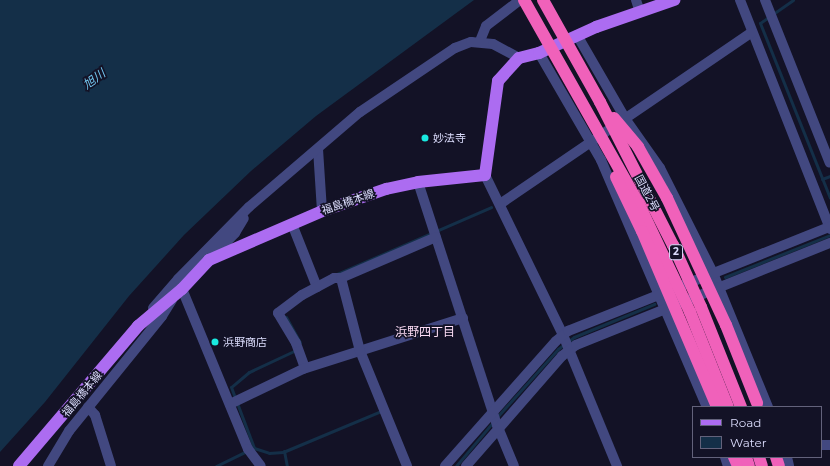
<!DOCTYPE html>
<meta charset="utf-8">
<style>
body{margin:0}
#map{position:relative;width:830px;height:466px;overflow:hidden;background:#131226;font-family:Montserrat,"Noto Sans JP",sans-serif}
div>[style]{position:absolute}
.water>*{inset:0;background:#142f48}
.stream>*{height:3px;margin:-1.5px;padding:0 1.5px;transform-origin:1.5px;border-radius:1.5px;background:#142f48}
.minor>*{height:10px;margin:-5px;padding:0 5px;transform-origin:5px;border-radius:5px;background:#424880}
.major>*{height:12px;margin:-6px;padding:0 6px;transform-origin:6px;border-radius:6px;background:#ac6cf1}
.highway>*{height:12px;margin:-6px;padding:0 6px;transform-origin:6px;border-radius:6px;background:#f061ba}
.highway-bridge>*{height:12px;margin:-6px;padding:0 6px;transform-origin:6px;border-radius:6px;background:#f061ba}
.dots>*{width:11px;height:11px;translate:-50% -50%;box-sizing:border-box;border:2px solid #131226;border-radius:50%}
span{translate:-50% -50%;white-space:nowrap;text-align:center;line-height:1.15;-webkit-text-stroke:3.5px #131226;paint-order:stroke}
.shield-label span{padding:1px 3px;background:#131226;border:1px solid;border-radius:3px;-webkit-text-stroke-width:0}
.shield-label{font-size:10px;color:#dadbfb;font-weight:700}
.poi-label{font-size:11px;color:#dadbfb}
.left{translate:0 -50%;text-align:left}
.street-label{font-size:11px;color:#dadbfb}
.water-label{font-size:12px;color:#72c8f1;font-style:italic}
.neighbourhood-label{font-size:12px;color:#fcdcf5}
.legend{position:absolute;left:692px;top:406px;width:130px;height:52px;box-sizing:border-box;background:#131226;border:1px solid #63627b;margin:0;padding:5px 7px;list-style:none;font-size:12px;color:#dadbfb}
.legend li{display:flex;align-items:center;gap:8px;height:20px}
.legend b{width:20px;border:1px solid #63627b}
</style>
<div id="map">
<div class="water">
<i style="clip-path:polygon(0 0,474px 0,316px 116px,251px 171px,184px 235px,129px 296px,45px 402px,0 452px)"></i>
</div>
<div class="stream">
<i style="left:793px;top:0;width:40px;rotate:145.1deg"></i>
<i style="left:760px;top:23px;width:188px;rotate:68.2deg"></i>
<i style="left:822px;top:179px;width:9px;rotate:-21deg"></i>
<i style="left:337px;top:274px;width:168px;rotate:-23.5deg"></i>
<i style="left:725px;top:277px;width:113px;rotate:-21.8deg"></i>
<i style="left:286px;top:317px;width:29px;rotate:61deg"></i>
<i style="left:296px;top:350px;width:52px;rotate:154.9deg"></i>
<i style="left:249px;top:372px;width:23px;rotate:140deg"></i>
<i style="left:231px;top:387px;width:65px;rotate:69.3deg"></i>
<i style="left:254px;top:448px;width:16px;rotate:18deg"></i>
<i style="left:269px;top:453px;width:14px;rotate:-4deg"></i>
<i style="left:283px;top:452px;width:106px;rotate:-22.7deg"></i>
<i style="left:497px;top:417px;width:91px;rotate:-48.1deg"></i>
<i style="left:558px;top:349px;width:20px;rotate:-37deg"></i>
<i style="left:574px;top:337px;width:87px;rotate:-22.4deg"></i>
<i style="left:284px;top:451px;width:15px;rotate:79deg"></i>
<i style="left:216px;top:466px;width:34px;rotate:-26deg"></i>
<i style="left:456px;top:466px;width:57px;rotate:-49.9deg"></i>
</div>
<div class="minor">
<i style="left:636px;top:0;width:13px;rotate:72deg"></i>
<i style="left:740px;top:0;width:246px;rotate:68.5deg"></i>
<i style="left:765px;top:0;width:175px;rotate:68.3deg"></i>
<i style="left:577px;top:35px;width:98px;rotate:60deg"></i>
<i style="left:626px;top:120px;width:59px;rotate:54.7deg"></i>
<i style="left:660px;top:168px;width:118px;rotate:63.2deg"></i>
<i style="left:713px;top:273px;width:145px;rotate:67.7deg"></i>
<i style="left:480px;top:41px;width:16px;rotate:-68deg"></i>
<i style="left:486px;top:26px;width:43px;rotate:-37.4deg"></i>
<i style="left:539px;top:53px;width:124px;rotate:59.9deg"></i>
<i style="left:601px;top:160px;width:269px;rotate:66.8deg"></i>
<i style="left:318px;top:149px;width:62px;rotate:86.3deg"></i>
<i style="left:485px;top:175px;width:178px;rotate:64deg"></i>
<i style="left:563px;top:335px;width:142px;rotate:67.6deg"></i>
<i style="left:418px;top:182px;width:256px;rotate:72deg"></i>
<i style="left:497px;top:425px;width:44px;rotate:67.5deg"></i>
<i style="left:500px;top:204px;width:305px;rotate:-34.3deg"></i>
<i style="left:292px;top:224px;width:68px;rotate:68.4deg"></i>
<i style="left:211px;top:258px;width:35px;rotate:-46deg"></i>
<i style="left:235px;top:233px;width:17px;rotate:-59deg"></i>
<i style="left:182px;top:289px;width:173px;rotate:67.6deg"></i>
<i style="left:248px;top:449px;width:21px;rotate:53deg"></i>
<i style="left:153px;top:308px;width:38px;rotate:-49deg"></i>
<i style="left:178px;top:279px;width:101px;rotate:-45.4deg"></i>
<i style="left:249px;top:207px;width:146px;rotate:-40.6deg"></i>
<i style="left:360px;top:112px;width:115px;rotate:-34deg"></i>
<i style="left:455px;top:48px;width:17px;rotate:-21deg"></i>
<i style="left:471px;top:42px;width:22px;rotate:5deg"></i>
<i style="left:493px;top:44px;width:30px;rotate:28deg"></i>
<i style="left:305px;top:368px;width:27px;rotate:-110deg"></i>
<i style="left:296px;top:343px;width:35px;rotate:-121deg"></i>
<i style="left:278px;top:313px;width:30px;rotate:-37deg"></i>
<i style="left:302px;top:295px;width:36px;rotate:-28deg"></i>
<i style="left:334px;top:278px;width:7px"></i>
<i style="left:230px;top:404px;width:81px;rotate:-25.6deg"></i>
<i style="left:303px;top:369px;width:168px;rotate:-17.7deg"></i>
<i style="left:88px;top:407px;width:11px;rotate:49deg"></i>
<i style="left:95px;top:415px;width:53px;rotate:72.6deg"></i>
<i style="left:821px;top:445px;width:9px"></i>
<i style="left:725px;top:457px;width:9px;rotate:72deg"></i>
<i style="left:787px;top:457px;width:9px;rotate:77deg"></i>
<i style="left:48px;top:466px;width:41px;rotate:-59deg"></i>
<i style="left:69px;top:431px;width:148px;rotate:-51deg"></i>
<i style="left:162px;top:316px;width:19px;rotate:-58deg"></i>
<i style="left:407px;top:466px;width:124px;rotate:-112.2deg"></i>
<i style="left:360px;top:351px;width:75px;rotate:-104.6deg"></i>
<i style="left:341px;top:278px;width:103px;rotate:-23.3deg"></i>
<i style="left:445px;top:466px;width:167px;rotate:-48.4deg"></i>
<i style="left:556px;top:341px;width:16px;rotate:-40deg"></i>
<i style="left:568px;top:331px;width:282px;rotate:-21.7deg"></i>
<i style="left:466px;top:466px;width:146px;rotate:-48.9deg"></i>
<i style="left:562px;top:356px;width:18px;rotate:-38deg"></i>
<i style="left:576px;top:345px;width:274px;rotate:-21.9deg"></i>
</div>
<div class="major">
<i style="left:19px;top:466px;width:184px;rotate:-49.6deg"></i>
<i style="left:138px;top:326px;width:57px;rotate:-40.1deg"></i>
<i style="left:182px;top:289px;width:40px;rotate:-47deg"></i>
<i style="left:209px;top:260px;width:123px;rotate:-23.4deg"></i>
<i style="left:322px;top:211px;width:68px;rotate:-19deg"></i>
<i style="left:386px;top:189px;width:33px;rotate:-12deg"></i>
<i style="left:418px;top:182px;width:67px;rotate:-6deg"></i>
<i style="left:485px;top:175px;width:95px;rotate:-82.1deg"></i>
<i style="left:498px;top:81px;width:31px;rotate:-48deg"></i>
<i style="left:519px;top:58px;width:21px;rotate:-14deg"></i>
<i style="left:539px;top:53px;width:63px;rotate:-24.5deg"></i>
<i style="left:596px;top:27px;width:83px;rotate:-19.1deg"></i>
</div>
<div class="highway">
<i style="left:734px;top:457px;width:10px;rotate:66deg"></i>
<i style="left:746px;top:457px;width:9px;rotate:72deg"></i>
<i style="left:759px;top:457px;width:9px;rotate:72deg"></i>
<i style="left:776px;top:457px;width:9px;rotate:72deg"></i>
</div>
<div class="highway-bridge">
<i style="left:524px;top:0;width:232px;rotate:60.6deg"></i>
<i style="left:638px;top:202px;width:122px;rotate:64.7deg"></i>
<i style="left:690px;top:312px;width:102px;rotate:68.2deg"></i>
<i style="left:543px;top:0;width:117px;rotate:60.8deg"></i>
<i style="left:600px;top:102px;width:161px;rotate:63deg"></i>
<i style="left:673px;top:245px;width:68px;rotate:65.7deg"></i>
<i style="left:701px;top:307px;width:108px;rotate:68.2deg"></i>
<i style="left:614px;top:118px;width:38px;rotate:50deg"></i>
<i style="left:638px;top:147px;width:59px;rotate:60.4deg"></i>
<i style="left:667px;top:198px;width:140px;rotate:65.1deg"></i>
<i style="left:726px;top:325px;width:84px;rotate:68.3deg"></i>
<i style="left:616px;top:177px;width:60px;rotate:64.3deg"></i>
<i style="left:642px;top:231px;width:191px;rotate:66.9deg"></i>
</div>
<div class="dots">
<i style="left:425px;top:138px;background:#19e9e0"></i>
<i style="left:215px;top:342px;background:#19e9e0"></i>
</div>
<div class="shield-label">
<span style="left:676px;top:252px">2</span>
</div>
<div class="poi-label">
<span class="left" style="left:433px;top:138px">妙法寺</span>
<span class="left" style="left:223px;top:342px">浜野商店</span>
</div>
<div class="street-label">
<span style="left:647px;top:193px;rotate:62deg">国道2号</span>
<span style="left:348px;top:202px;rotate:-19deg">福島橋本線</span>
<span style="left:82px;top:394px;rotate:-50deg">福島橋本線</span>
</div>
<div class="water-label">
<span style="left:94px;top:79px;rotate:-36deg">旭川</span>
</div>
<div class="neighbourhood-label">
<span style="left:425px;top:332px">浜野四丁目</span>
</div>
<ul class="legend">
<li><b style="height:5px;background:#ac6cf1"></b>Road</li>
<li><b style="height:11px;background:#142f48"></b>Water</li>
</ul>
</div>
